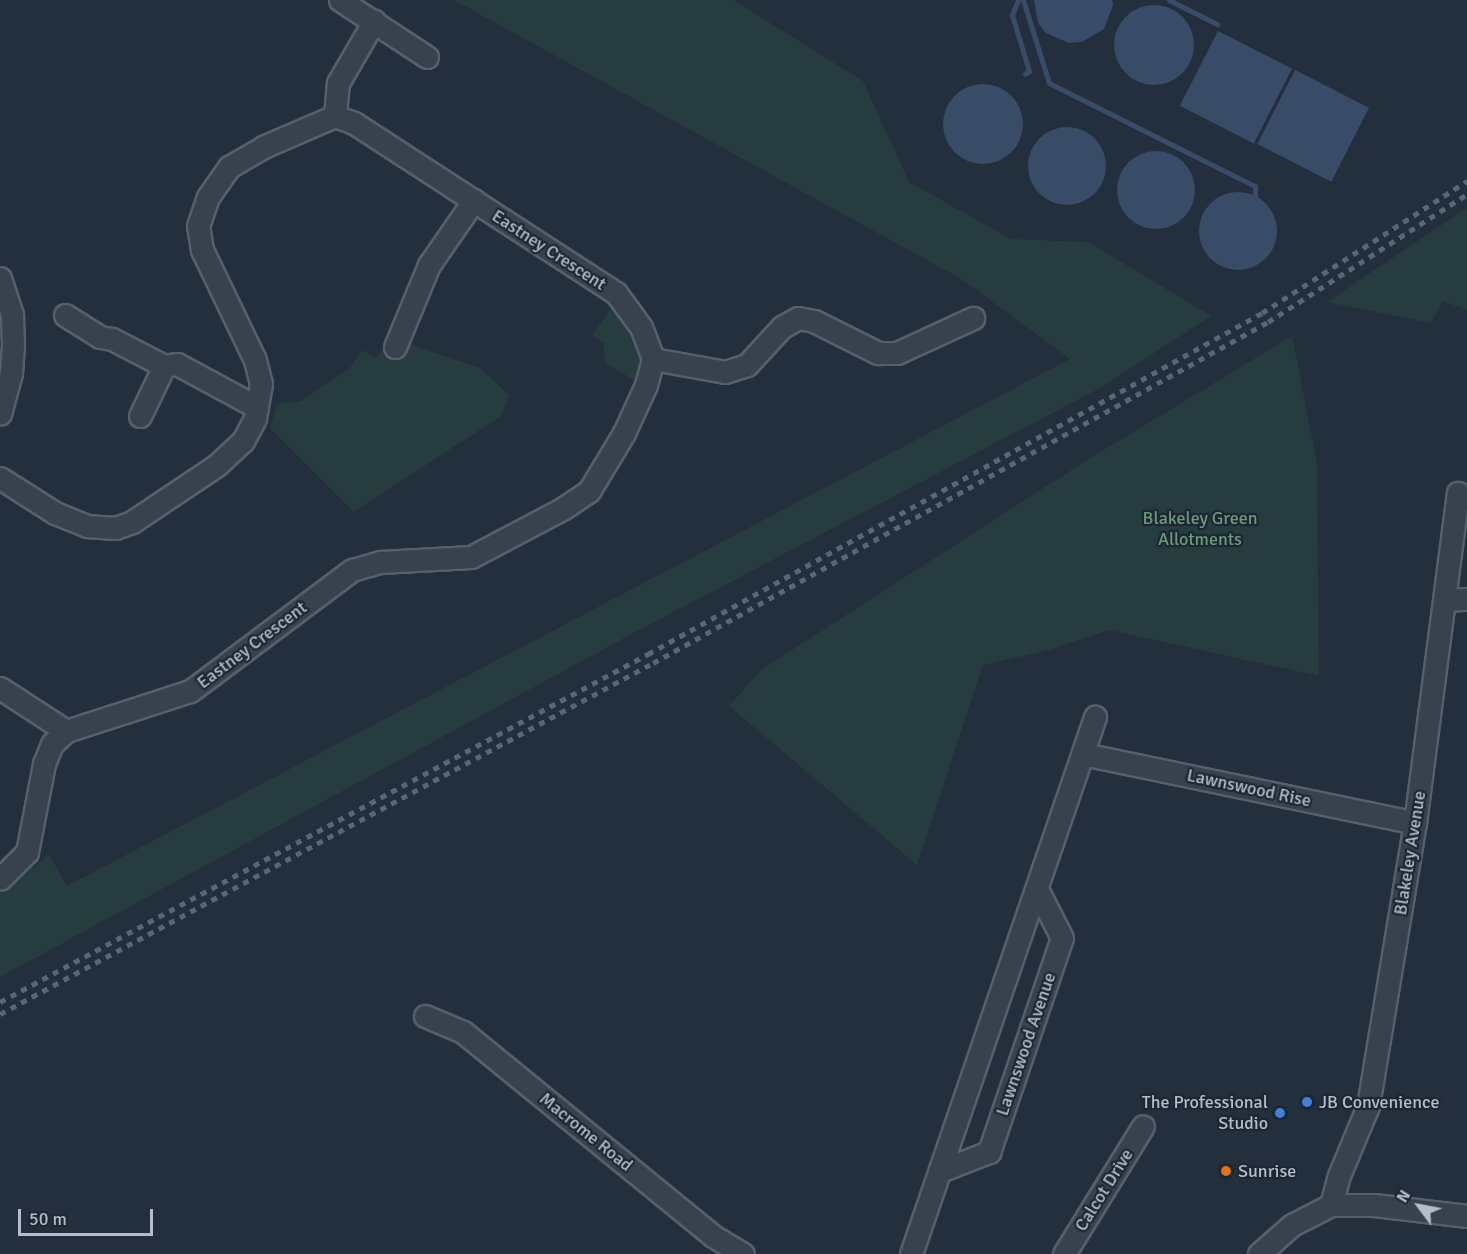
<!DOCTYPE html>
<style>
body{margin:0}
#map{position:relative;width:1467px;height:1254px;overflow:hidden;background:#242f3e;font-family:Signika,sans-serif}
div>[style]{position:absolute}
.green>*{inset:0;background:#263c3f}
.water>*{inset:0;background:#394c67;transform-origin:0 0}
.round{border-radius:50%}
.stream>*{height:5px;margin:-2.5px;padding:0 2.5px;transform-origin:2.5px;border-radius:2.5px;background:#394c67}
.roads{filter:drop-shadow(2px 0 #565f6c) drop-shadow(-2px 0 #565f6c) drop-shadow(0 2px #565f6c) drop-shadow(0 -2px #565f6c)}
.minor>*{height:21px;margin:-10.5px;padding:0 10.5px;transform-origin:10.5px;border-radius:10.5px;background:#38414e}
.rail>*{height:4.5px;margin-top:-2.25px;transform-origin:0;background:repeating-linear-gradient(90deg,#5a6575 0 6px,transparent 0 12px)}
.dots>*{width:16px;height:16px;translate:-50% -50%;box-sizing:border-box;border:3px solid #1d2633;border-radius:50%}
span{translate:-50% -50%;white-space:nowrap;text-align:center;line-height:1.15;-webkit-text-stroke:4.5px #1d2633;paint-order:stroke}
.street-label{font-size:18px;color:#b4bcc9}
.park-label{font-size:18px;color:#6b9a76}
.poi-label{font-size:18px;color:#b4bcc9}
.left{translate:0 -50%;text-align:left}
.right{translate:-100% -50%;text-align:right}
.north{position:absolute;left:1389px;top:1176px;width:60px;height:60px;-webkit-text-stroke:4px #1d2633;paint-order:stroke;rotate:302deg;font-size:16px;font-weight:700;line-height:24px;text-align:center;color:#b4bcc9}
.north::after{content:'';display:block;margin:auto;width:21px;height:27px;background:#b4bcc9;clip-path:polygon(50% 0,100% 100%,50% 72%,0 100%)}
.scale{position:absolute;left:18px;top:1209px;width:135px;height:27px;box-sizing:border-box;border:3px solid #b4bcc9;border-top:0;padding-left:8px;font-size:18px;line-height:21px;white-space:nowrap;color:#b4bcc9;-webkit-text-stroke:4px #1d2633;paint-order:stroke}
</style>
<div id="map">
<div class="green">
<i style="clip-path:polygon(454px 0,733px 0,863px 81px,909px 182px,1011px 239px,1088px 242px,1211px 316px,1100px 388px,628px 636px,0 977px,0 892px,49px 855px,67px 886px,1070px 359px,963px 280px)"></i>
<i style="clip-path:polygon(1467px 208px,1467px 310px,1443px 301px,1431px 323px,1327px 302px)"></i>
<i style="clip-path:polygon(613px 305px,637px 332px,642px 358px,636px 381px,605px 363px,604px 343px,592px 336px)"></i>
<i style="clip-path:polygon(1292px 336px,1317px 463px,1319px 676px,1109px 630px,1048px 650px,983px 665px,917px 865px,729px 706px,761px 670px,1084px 462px)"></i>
<i style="clip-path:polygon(390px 337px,480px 368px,509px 395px,501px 416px,354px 512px,270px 428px,277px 404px,300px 401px,349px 369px,362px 350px,376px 358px)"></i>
</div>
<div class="water">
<i style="clip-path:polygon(1034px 0,1112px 0,1113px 5px,1104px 29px,1082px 42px,1069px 43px,1046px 33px,1038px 23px)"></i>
<i class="round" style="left:1114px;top:5px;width:80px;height:80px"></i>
<i style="left:1218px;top:31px;width:83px;height:84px;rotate:27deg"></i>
<i style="left:1295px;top:70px;width:83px;height:83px;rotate:27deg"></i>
<i class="round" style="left:943px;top:84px;width:80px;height:80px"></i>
<i class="round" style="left:1028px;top:127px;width:78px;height:78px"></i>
<i class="round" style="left:1117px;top:151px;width:78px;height:78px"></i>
<i class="round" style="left:1199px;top:192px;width:78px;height:78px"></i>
</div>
<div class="stream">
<i style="left:1018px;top:0;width:16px;rotate:112deg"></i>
<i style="left:1012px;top:15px;width:59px;rotate:73.1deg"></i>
<i style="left:1029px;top:71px;width:5px;rotate:143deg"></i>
<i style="left:1023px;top:0;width:87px;rotate:72.6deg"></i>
<i style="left:1049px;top:83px;width:230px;rotate:26.6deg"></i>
<i style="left:1255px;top:186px;width:10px;rotate:90deg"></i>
<i style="left:1169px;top:0;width:54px;rotate:26.6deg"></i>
</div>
<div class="roads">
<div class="minor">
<i style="left:340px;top:0;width:104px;rotate:33.2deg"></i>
<i style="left:335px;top:116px;width:33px;rotate:-85deg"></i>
<i style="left:338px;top:83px;width:72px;rotate:-59.9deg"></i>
<i style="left:0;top:278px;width:40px;rotate:72deg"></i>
<i style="left:12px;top:316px;width:29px;rotate:88deg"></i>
<i style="left:13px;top:345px;width:28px;rotate:94deg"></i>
<i style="left:11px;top:373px;width:42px;rotate:105deg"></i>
<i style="left:65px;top:315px;width:41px;rotate:32.2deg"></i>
<i style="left:100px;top:337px;width:12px;rotate:9deg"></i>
<i style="left:112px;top:339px;width:59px;rotate:27.4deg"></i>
<i style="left:164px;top:366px;width:13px;rotate:-9deg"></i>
<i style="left:177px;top:364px;width:91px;rotate:28.3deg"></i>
<i style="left:395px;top:347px;width:89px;rotate:-67.5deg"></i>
<i style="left:429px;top:265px;width:79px;rotate:-55.3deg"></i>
<i style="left:653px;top:359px;width:73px;rotate:10.2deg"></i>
<i style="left:725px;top:372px;width:23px;rotate:-18deg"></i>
<i style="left:747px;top:365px;width:52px;rotate:-47.4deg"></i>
<i style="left:782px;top:327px;width:18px;rotate:-29deg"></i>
<i style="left:798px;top:318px;width:16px;rotate:11deg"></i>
<i style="left:814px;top:321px;width:72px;rotate:26.6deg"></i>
<i style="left:878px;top:353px;width:19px"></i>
<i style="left:897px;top:353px;width:84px;rotate:-24.7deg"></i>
<i style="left:140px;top:416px;width:55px;rotate:-64.4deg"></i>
<i style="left:0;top:478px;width:65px;rotate:32.5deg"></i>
<i style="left:55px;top:513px;width:35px;rotate:22deg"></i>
<i style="left:87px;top:526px;width:28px;rotate:4deg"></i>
<i style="left:115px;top:528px;width:18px;rotate:-19deg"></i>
<i style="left:132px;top:522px;width:102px;rotate:-33.8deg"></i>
<i style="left:217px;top:465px;width:35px;rotate:-43deg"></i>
<i style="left:243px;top:441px;width:26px;rotate:-62deg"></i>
<i style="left:255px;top:418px;width:35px;rotate:-80deg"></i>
<i style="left:261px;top:384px;width:25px;rotate:-104deg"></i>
<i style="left:255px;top:360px;width:122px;rotate:-115.7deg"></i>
<i style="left:202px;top:250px;width:24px;rotate:-99deg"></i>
<i style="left:198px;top:226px;width:31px;rotate:-71deg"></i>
<i style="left:208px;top:197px;width:37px;rotate:-55deg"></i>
<i style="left:229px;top:167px;width:39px;rotate:-30deg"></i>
<i style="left:263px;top:147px;width:78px;rotate:-23.3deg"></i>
<i style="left:335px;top:116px;width:20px;rotate:20deg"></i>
<i style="left:354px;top:123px;width:312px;rotate:33deg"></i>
<i style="left:616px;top:293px;width:42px;rotate:53.7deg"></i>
<i style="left:641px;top:327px;width:34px;rotate:69deg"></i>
<i style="left:653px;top:359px;width:27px;rotate:105deg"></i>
<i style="left:646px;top:385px;width:53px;rotate:114.6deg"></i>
<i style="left:624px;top:433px;width:68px;rotate:121.1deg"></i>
<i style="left:589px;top:491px;width:30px;rotate:146deg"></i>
<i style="left:564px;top:508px;width:105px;rotate:152.2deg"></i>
<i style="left:471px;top:557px;width:91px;rotate:176.9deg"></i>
<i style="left:380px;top:562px;width:29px;rotate:164deg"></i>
<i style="left:352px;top:570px;width:202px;rotate:143.2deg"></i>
<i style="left:190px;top:691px;width:130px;rotate:162.1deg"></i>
<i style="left:66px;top:731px;width:19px;rotate:137deg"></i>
<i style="left:52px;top:744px;width:22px;rotate:112deg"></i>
<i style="left:44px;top:764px;width:90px;rotate:100.9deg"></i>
<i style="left:27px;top:852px;width:38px;rotate:135deg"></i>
<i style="left:1446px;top:600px;width:21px;rotate:-3deg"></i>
<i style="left:0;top:688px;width:79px;rotate:33.1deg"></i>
<i style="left:1083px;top:754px;width:339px;rotate:11.7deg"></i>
<i style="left:425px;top:1016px;width:41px;rotate:22.8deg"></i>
<i style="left:463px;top:1032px;width:323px;rotate:39.2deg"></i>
<i style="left:713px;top:1236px;width:35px;rotate:31deg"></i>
<i style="left:940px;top:1171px;width:53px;rotate:-21.2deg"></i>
<i style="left:989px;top:1152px;width:226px;rotate:-71.2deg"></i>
<i style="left:1062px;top:938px;width:55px;rotate:-117deg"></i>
<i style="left:1331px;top:1205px;width:28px;rotate:-75deg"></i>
<i style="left:1338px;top:1178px;width:78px;rotate:-67.4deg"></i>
<i style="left:1368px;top:1106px;width:287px;rotate:-80.6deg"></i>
<i style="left:1415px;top:823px;width:333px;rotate:-82.6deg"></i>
<i style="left:911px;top:1254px;width:568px;rotate:-71.09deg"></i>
<i style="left:1064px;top:1254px;width:150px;rotate:-58.3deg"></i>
<i style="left:1259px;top:1254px;width:44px;rotate:-41.3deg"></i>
<i style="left:1292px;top:1225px;width:44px;rotate:-27.1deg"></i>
<i style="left:1331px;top:1205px;width:43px"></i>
<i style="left:1374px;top:1205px;width:94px;rotate:6.7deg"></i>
</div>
</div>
<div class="rail">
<i style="left:0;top:1002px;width:736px;rotate:-28.24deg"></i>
<i style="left:648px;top:654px;width:702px;rotate:-29.05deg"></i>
<i style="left:1262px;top:313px;width:244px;rotate:-32.8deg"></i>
<i style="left:0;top:1014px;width:741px;rotate:-28.26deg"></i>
<i style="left:653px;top:663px;width:703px;rotate:-29.01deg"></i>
<i style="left:1268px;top:322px;width:237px;rotate:-32.7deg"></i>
</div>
<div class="dots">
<i style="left:1307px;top:1102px;background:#3f7fe0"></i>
<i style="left:1280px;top:1113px;background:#3f7fe0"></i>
<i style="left:1226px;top:1171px;background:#e8710a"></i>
</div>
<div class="street-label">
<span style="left:549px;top:250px;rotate:33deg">Eastney Crescent</span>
<span style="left:252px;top:645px;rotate:-37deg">Eastney Crescent</span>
<span style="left:1249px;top:788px;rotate:12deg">Lawnswood Rise</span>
<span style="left:1410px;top:853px;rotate:-81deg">Blakeley Avenue</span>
<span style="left:1026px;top:1044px;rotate:-71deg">Lawnswood Avenue</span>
<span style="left:586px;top:1132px;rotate:39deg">Macrome Road</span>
<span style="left:1104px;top:1190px;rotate:-58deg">Calcot Drive</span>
</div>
<div class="park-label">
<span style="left:1200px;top:529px">Blakeley Green<br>Allotments</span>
</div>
<div class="poi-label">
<span class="left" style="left:1319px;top:1102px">JB Convenience</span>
<span class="right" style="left:1268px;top:1113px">The Professional<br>Studio</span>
<span class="left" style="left:1238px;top:1171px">Sunrise</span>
</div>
<div class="north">N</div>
<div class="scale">50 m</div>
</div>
